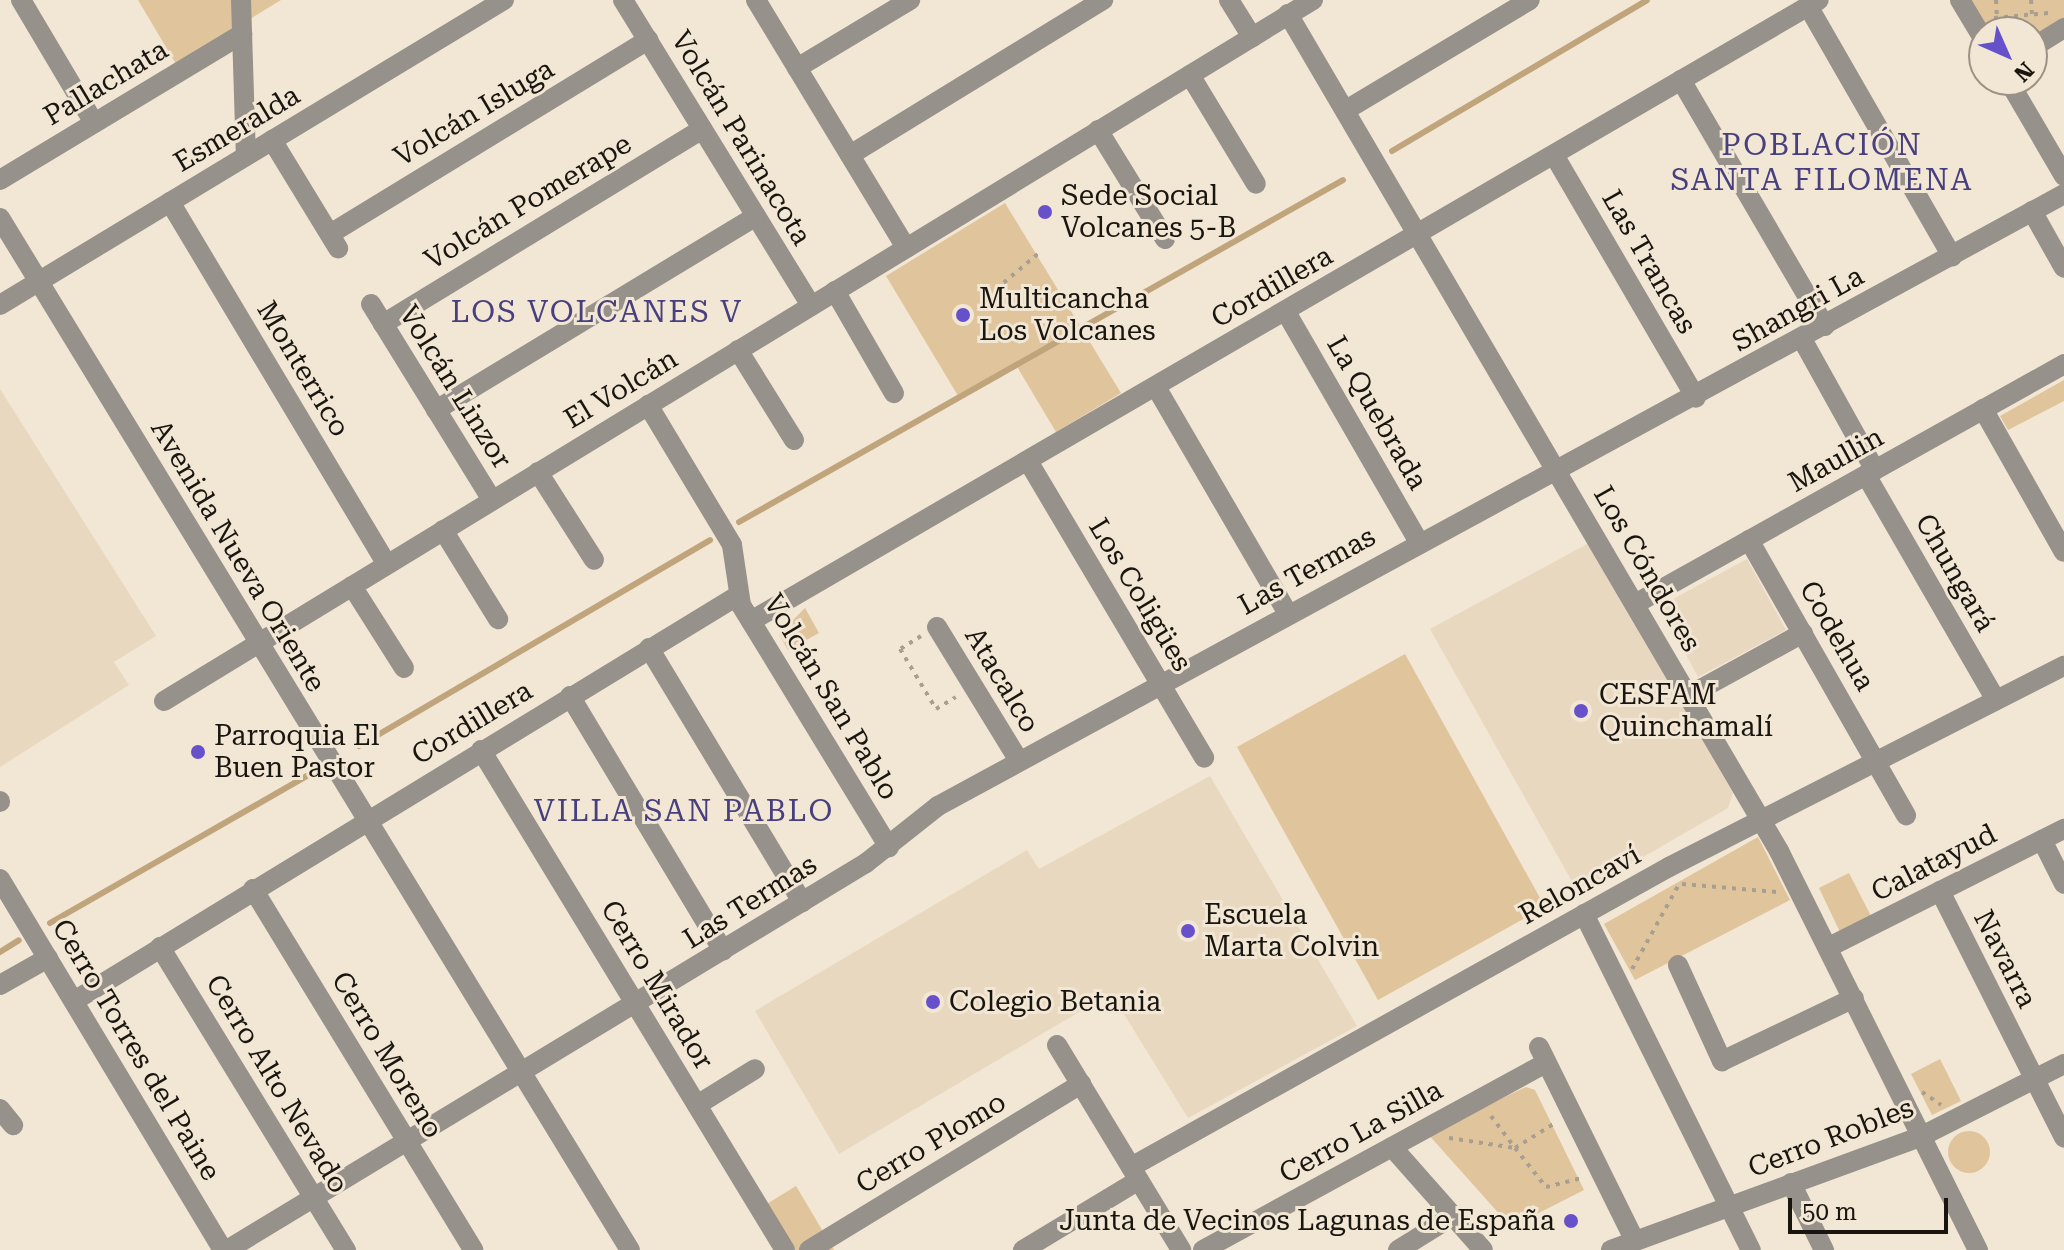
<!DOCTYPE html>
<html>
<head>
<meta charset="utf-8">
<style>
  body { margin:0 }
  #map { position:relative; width:2064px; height:1250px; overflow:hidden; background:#f2e6d4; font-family:"Roboto Serif",serif }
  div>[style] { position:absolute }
  .built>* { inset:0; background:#e9d8c0 }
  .green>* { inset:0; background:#e0c49c }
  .round { border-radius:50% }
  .stream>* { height:6px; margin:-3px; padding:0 3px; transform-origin:3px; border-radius:3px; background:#bfa47c }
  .path>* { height:4px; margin-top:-2px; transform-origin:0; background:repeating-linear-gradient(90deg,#a89f91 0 4px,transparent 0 10px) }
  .minor>* { height:20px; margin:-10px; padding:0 10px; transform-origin:10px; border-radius:10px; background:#96918a }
  .dots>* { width:22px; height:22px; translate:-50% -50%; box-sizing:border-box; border:4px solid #f2e6d4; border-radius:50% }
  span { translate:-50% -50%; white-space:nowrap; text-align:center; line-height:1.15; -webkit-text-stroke:6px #f2e6d4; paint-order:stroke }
  .street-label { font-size:28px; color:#19150f }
  .poi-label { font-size:28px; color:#19150f }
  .left { translate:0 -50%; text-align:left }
  .right { translate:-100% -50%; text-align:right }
  .neighbourhood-label { font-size:30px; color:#48407e; letter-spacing:2px }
  .north { position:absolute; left:1968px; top:16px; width:80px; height:80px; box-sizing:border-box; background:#f2e6d4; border:2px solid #9b9285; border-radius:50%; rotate:135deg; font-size:22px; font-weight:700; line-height:32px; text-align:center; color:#19150f }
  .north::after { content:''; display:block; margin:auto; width:28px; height:36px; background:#6751cb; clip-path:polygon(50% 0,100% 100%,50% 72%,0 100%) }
  .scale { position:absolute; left:1788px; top:1198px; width:160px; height:36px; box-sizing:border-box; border:4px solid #19150f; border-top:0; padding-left:10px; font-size:24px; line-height:28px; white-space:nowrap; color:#19150f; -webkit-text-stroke:6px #f2e6d4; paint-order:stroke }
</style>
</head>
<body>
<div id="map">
  <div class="built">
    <i style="clip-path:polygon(0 389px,156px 636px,114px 662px,129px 685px,0 767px)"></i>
    <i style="clip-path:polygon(1589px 543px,1733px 793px,1728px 808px,1579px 894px,1430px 629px)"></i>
    <i style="clip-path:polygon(1747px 559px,1786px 630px,1698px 677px,1660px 606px)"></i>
    <i style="clip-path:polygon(1210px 776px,1357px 1026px,1188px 1118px,1111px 993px,839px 1154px,755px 1011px,1027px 850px,1039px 869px)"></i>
  </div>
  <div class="green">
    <i style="clip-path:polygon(138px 0,281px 0,176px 64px)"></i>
    <i style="clip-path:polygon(1970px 0,2064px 0,2064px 21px,2032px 39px,2032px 32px,1988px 32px)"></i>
    <i style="clip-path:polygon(1005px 203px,1121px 393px,1056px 432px,1016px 365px,960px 399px,886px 276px)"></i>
    <i style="clip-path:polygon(2064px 380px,2064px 401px,2008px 430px,2000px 416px)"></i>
    <i style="clip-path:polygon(805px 608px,819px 633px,788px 650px,779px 634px)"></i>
    <i style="clip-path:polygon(1405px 654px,1545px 907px,1378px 1000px,1237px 747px)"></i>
    <i style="clip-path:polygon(1758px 837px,1790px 900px,1635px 980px,1604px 924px)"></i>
    <i style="clip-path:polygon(1849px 873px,1872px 918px,1841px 934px,1819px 888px)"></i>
    <i style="clip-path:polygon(1940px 1059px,1961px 1101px,1932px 1115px,1911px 1074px)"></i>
    <i style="clip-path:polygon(1526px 1087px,1535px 1090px,1584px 1190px,1511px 1227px,1427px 1133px)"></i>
    <i class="round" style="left:1948px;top:1131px;width:42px;height:42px"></i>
    <i style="clip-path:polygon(796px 1186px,834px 1250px,792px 1250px,765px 1205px)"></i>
  </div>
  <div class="stream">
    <i style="left:1392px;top:151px;width:296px;rotate:-30.6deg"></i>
    <i style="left:739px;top:522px;width:694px;rotate:-29.52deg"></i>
    <i style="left:359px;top:746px;width:407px;rotate:-30.4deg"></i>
    <i style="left:50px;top:923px;width:296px;rotate:-29.8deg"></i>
    <i style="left:0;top:952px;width:22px;rotate:-32deg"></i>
  </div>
  <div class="path">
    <i style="left:1996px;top:0;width:17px;rotate:87deg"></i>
    <i style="left:2031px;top:0;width:14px;rotate:86deg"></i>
    <i style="left:1994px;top:18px;width:55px;rotate:-5.2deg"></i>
    <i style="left:996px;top:289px;width:56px;rotate:-39.9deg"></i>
    <i style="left:921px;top:636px;width:25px;rotate:148deg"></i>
    <i style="left:900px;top:649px;width:70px;rotate:59deg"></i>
    <i style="left:936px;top:709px;width:23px;rotate:-31deg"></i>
    <i style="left:1682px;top:884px;width:95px;rotate:4.8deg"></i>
    <i style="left:1632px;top:969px;width:95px;rotate:-61deg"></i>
    <i style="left:1922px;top:1092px;width:23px;rotate:34deg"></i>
    <i style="left:1491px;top:1116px;width:40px;rotate:53deg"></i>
    <i style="left:1515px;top:1148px;width:47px;rotate:-32deg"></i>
    <i style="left:1449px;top:1138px;width:67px;rotate:8.6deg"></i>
    <i style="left:1515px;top:1148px;width:50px;rotate:51.5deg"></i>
    <i style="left:1546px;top:1187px;width:38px;rotate:-14deg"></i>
  </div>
  <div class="minor">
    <i style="left:21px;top:0;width:143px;rotate:59.3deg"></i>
    <i style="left:241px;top:0;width:156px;rotate:88.2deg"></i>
    <i style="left:623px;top:0;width:359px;rotate:58.4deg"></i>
    <i style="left:756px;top:0;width:290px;rotate:58.8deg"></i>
    <i style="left:1229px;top:0;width:44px;rotate:58.1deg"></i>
    <i style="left:1960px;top:0;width:47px;rotate:59deg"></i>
    <i style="left:1808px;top:6px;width:289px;rotate:60.1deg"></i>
    <i style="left:1288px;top:14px;width:970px;rotate:59.6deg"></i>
    <i style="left:1779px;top:851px;width:446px;rotate:63.5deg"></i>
    <i style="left:2032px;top:48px;width:38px;rotate:-32deg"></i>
    <i style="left:797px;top:68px;width:132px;rotate:-31deg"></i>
    <i style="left:1190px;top:75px;width:127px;rotate:58.8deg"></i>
    <i style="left:1681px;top:80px;width:285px;rotate:59.7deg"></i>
    <i style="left:2008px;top:80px;width:111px;rotate:59.7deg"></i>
    <i style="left:1346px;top:110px;width:214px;rotate:-30.9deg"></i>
    <i style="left:1098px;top:130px;width:128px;rotate:58.4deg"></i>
    <i style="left:272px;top:140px;width:127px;rotate:58.6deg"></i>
    <i style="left:850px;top:155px;width:297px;rotate:-31.5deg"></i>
    <i style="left:1554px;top:155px;width:281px;rotate:59.7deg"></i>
    <i style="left:0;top:180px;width:283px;rotate:-31.1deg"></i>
    <i style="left:170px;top:202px;width:422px;rotate:59.1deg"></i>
    <i style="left:2032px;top:211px;width:65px;rotate:60.7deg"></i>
    <i style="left:0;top:218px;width:1209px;rotate:58.6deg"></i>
    <i style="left:330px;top:234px;width:373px;rotate:-31.4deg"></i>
    <i style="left:835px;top:291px;width:118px;rotate:60deg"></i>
    <i style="left:371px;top:304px;width:230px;rotate:58.3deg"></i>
    <i style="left:0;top:305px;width:589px;rotate:-31.18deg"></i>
    <i style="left:1286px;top:312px;width:266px;rotate:60deg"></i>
    <i style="left:383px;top:324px;width:374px;rotate:-31.4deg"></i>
    <i style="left:1802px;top:339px;width:150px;rotate:60.9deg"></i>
    <i style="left:738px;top:350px;width:106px;rotate:58.1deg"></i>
    <i style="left:1156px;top:387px;width:263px;rotate:59.8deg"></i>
    <i style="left:648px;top:405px;width:163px;rotate:59deg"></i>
    <i style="left:732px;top:545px;width:61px;rotate:81.5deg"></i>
    <i style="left:741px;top:605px;width:284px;rotate:58.6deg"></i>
    <i style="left:1983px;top:409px;width:164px;rotate:60.5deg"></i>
    <i style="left:436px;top:410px;width:374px;rotate:-31.2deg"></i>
    <i style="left:1028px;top:461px;width:345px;rotate:59.3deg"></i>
    <i style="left:538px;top:472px;width:104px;rotate:57.5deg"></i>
    <i style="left:1866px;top:475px;width:260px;rotate:60deg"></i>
    <i style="left:443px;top:530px;width:105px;rotate:58.3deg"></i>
    <i style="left:1749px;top:540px;width:317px;rotate:60.3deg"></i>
    <i style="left:352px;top:586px;width:97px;rotate:57.6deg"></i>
    <i style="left:1635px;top:604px;width:492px;rotate:-29.2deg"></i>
    <i style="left:751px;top:621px;width:1235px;rotate:-30.18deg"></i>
    <i style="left:937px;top:627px;width:157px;rotate:58.5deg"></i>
    <i style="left:649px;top:648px;width:297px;rotate:58.9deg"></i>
    <i style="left:570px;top:696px;width:297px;rotate:59deg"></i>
    <i style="left:1688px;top:696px;width:131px;rotate:-28.7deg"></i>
    <i style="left:164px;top:701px;width:1346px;rotate:-31.39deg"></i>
    <i style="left:481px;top:750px;width:585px;rotate:58.7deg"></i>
    <i style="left:0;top:802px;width:1px;rotate:-90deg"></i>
    <i style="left:2042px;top:840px;width:49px;rotate:63.4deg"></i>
    <i style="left:0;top:879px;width:433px;rotate:59deg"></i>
    <i style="left:253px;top:889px;width:423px;rotate:58.6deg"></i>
    <i style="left:1940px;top:891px;width:276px;rotate:63.3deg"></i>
    <i style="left:1584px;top:914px;width:375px;rotate:63.6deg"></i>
    <i style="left:160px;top:947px;width:356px;rotate:58.5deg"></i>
    <i style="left:1829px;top:947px;width:263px;rotate:-26.7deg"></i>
    <i style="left:1678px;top:965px;width:106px;rotate:65.4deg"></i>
    <i style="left:1722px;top:1061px;width:146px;rotate:-25.5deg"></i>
    <i style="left:0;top:985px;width:55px;rotate:-29.4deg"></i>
    <i style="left:74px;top:1001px;width:777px;rotate:-31.42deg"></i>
    <i style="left:1057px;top:1045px;width:240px;rotate:58.8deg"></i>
    <i style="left:1539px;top:1047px;width:216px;rotate:63.7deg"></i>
    <i style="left:697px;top:1105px;width:68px;rotate:-31.8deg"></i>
    <i style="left:0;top:1109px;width:21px;rotate:51deg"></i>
    <i style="left:1392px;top:1147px;width:137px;rotate:48.5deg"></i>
    <i style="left:1131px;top:1167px;width:616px;rotate:-29.14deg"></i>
    <i style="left:1669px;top:867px;width:443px;rotate:-27deg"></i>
    <i style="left:1791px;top:1183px;width:75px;rotate:63.8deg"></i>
    <i style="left:227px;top:1250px;width:747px;rotate:-31.2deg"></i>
    <i style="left:866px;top:863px;width:92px;rotate:-38.4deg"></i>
    <i style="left:938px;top:806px;width:1282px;rotate:-28.52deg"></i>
    <i style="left:809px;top:1250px;width:319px;rotate:-31.4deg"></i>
    <i style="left:1023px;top:1250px;width:135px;rotate:-31.1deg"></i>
    <i style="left:1203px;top:1250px;width:391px;rotate:-28.6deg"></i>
    <i style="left:1398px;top:1250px;width:65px;rotate:-31.7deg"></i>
    <i style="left:1611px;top:1250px;width:331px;rotate:-20.1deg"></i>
    <i style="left:1922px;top:1136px;width:159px;rotate:-26.9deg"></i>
  </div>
  <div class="dots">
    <i style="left:1045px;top:212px;background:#6751cb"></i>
    <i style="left:963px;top:315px;background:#6751cb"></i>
    <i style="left:1581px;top:711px;background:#6751cb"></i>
    <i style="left:198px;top:752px;background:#6751cb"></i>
    <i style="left:1188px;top:931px;background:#6751cb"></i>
    <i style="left:933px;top:1002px;background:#6751cb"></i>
    <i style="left:1571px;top:1221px;background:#6751cb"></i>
  </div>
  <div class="street-label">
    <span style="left:106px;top:83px;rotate:-31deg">Pallachata</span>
    <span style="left:474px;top:113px;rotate:-31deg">Volcán Isluga</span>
    <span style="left:237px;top:129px;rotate:-31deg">Esmeralda</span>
    <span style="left:741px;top:138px;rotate:59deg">Volcán Parinacota</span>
    <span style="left:528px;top:202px;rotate:-31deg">Volcán Pomerape</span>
    <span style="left:1649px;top:262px;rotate:60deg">Las Trancas</span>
    <span style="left:1272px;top:287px;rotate:-30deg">Cordillera</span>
    <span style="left:1798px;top:309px;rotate:-29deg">Shangri La</span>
    <span style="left:303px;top:369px;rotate:59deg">Monterrico</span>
    <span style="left:455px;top:387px;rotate:58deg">Volcán Linzor</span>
    <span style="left:621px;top:389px;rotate:-31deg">El Volcán</span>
    <span style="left:1377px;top:413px;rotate:60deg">La Quebrada</span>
    <span style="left:1836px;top:460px;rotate:-29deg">Maullin</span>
    <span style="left:238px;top:556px;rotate:59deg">Avenida Nueva Oriente</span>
    <span style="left:1647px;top:569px;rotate:60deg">Los Cóndores</span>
    <span style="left:1307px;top:571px;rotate:-29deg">Las Termas</span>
    <span style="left:1955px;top:573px;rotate:60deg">Chungará</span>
    <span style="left:1140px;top:595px;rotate:59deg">Los Coligües</span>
    <span style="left:1837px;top:636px;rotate:60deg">Codehua</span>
    <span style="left:1002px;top:680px;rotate:59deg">Atacalco</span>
    <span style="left:831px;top:697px;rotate:59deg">Volcán San Pablo</span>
    <span style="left:472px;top:723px;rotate:-31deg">Cordillera</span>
    <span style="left:1934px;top:863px;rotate:-27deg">Calatayud</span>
    <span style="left:1580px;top:885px;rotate:-29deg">Reloncaví</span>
    <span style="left:750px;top:902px;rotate:-32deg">Las Termas</span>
    <span style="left:2005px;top:959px;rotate:63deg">Navarra</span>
    <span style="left:657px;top:985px;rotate:59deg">Cerro Mirador</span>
    <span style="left:136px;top:1050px;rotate:59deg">Cerro Torres del Paine</span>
    <span style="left:387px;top:1055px;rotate:59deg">Cerro Moreno</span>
    <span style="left:277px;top:1084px;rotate:59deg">Cerro Alto Nevado</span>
    <span style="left:1361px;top:1132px;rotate:-29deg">Cerro La Silla</span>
    <span style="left:1831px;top:1138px;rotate:-21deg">Cerro Robles</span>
    <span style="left:931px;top:1143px;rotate:-31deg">Cerro Plomo</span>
  </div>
  <div class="poi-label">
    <span class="left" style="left:1061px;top:212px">Sede Social<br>Volcanes 5-B</span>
    <span class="left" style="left:979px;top:315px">Multicancha<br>Los Volcanes</span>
    <span class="left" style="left:1599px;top:711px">CESFAM<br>Quinchamalí</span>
    <span class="left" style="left:214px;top:752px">Parroquia El<br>Buen Pastor</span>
    <span class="left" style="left:1204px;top:931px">Escuela<br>Marta Colvin</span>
    <span class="left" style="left:949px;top:1002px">Colegio Betania</span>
    <span class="right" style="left:1555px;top:1221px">Junta de Vecinos Lagunas de España</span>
  </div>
  <div class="neighbourhood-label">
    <span style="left:1822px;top:162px">POBLACIÓN<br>SANTA FILOMENA</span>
    <span style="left:597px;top:312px">LOS VOLCANES V</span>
    <span style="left:684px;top:811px">VILLA SAN PABLO</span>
  </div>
  <div class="north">N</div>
  <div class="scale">50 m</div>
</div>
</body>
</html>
